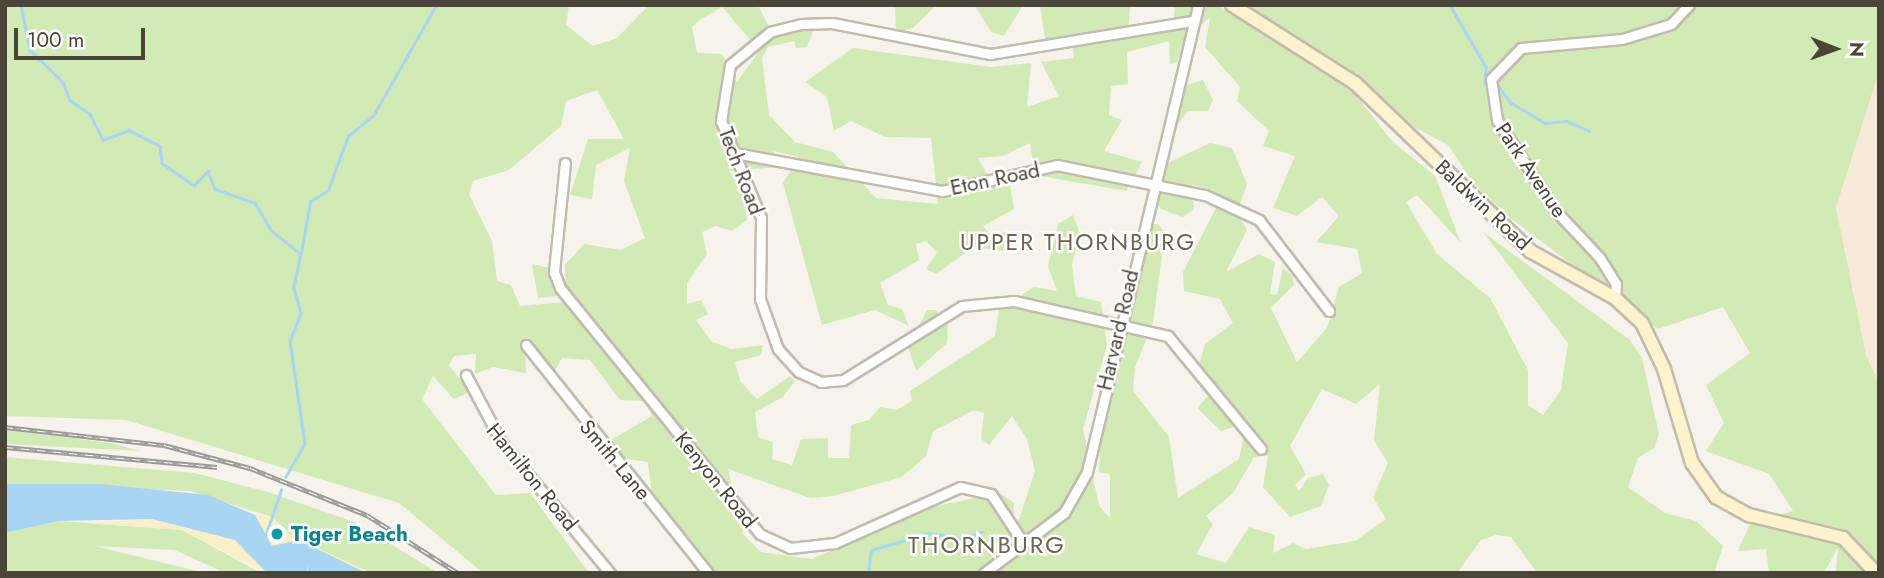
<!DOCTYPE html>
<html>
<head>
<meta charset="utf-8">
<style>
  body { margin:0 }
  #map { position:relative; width:1884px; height:578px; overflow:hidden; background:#f6f3ec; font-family:Jost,sans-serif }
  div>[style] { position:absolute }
  .commercial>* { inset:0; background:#f7ead8 }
  .green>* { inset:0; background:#d2eab5 }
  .sand>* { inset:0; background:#f9efc9 }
  .water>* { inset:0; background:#a9d4f2 }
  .stream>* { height:2.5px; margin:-1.25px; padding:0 1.25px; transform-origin:1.25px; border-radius:1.25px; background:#a9d4f2 }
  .roads { filter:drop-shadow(2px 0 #c2bbae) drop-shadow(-2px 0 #c2bbae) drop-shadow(0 2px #c2bbae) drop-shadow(0 -2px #c2bbae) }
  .street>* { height:9px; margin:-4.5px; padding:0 4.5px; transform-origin:4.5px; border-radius:4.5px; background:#fff }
  .secondary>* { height:12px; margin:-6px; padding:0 6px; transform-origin:6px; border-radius:6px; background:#fff3cd }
  .rail>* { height:5px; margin-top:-2.5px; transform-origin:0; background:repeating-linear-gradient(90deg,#fff 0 8px,#9a9a9a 0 16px); box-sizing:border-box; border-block:2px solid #9a9a9a }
  .dots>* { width:19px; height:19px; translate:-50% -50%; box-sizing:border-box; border:4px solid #fff; border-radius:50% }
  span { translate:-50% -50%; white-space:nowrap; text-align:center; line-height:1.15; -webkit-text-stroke:5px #fff; paint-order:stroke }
  .street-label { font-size:21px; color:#4b4439 }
  .culture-label { font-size:21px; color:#0d838f; font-weight:700 }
  .left { translate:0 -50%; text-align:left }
  .neighbourhood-label { font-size:23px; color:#6e6250; letter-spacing:2px }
  .quarter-label { font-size:24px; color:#6e6250; letter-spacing:2px }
  .frame { position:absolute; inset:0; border:7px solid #4b4439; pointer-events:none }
  .north { position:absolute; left:1800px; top:14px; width:70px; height:70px; -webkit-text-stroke:5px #fff; paint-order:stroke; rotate:91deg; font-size:19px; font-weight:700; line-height:28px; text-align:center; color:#4b4439 }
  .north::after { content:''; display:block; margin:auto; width:24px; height:32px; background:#4b4439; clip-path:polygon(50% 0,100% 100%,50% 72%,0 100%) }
  .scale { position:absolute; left:14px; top:28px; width:131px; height:32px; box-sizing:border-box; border:4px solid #4b4439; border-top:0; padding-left:9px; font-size:21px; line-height:24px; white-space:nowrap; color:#4b4439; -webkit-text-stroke:5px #fff; paint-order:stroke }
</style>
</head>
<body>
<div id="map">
  <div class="commercial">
    <i style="clip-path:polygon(1879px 10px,1879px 433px,1821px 211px)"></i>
  </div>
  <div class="green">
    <i style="clip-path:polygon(evenodd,5px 5px,569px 5px,566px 25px,593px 46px,617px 38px,649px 5px,758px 5px,769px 27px,751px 41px,722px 7px,701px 19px,692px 27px,697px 53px,722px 54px,737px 82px,770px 36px,801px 26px,813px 31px,807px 47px,796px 48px,794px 41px,768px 47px,762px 58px,769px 115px,795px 142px,833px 152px,876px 198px,938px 204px,931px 138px,885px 137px,851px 121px,834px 131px,827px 97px,805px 82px,853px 48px,991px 67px,1031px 63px,1027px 107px,1059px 96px,1041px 62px,1074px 58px,1073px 48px,1045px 40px,1040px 5px,1130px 5px,1128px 37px,1173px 28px,1175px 5px,1218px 5px,1233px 16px,1230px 5px,1879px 5px,1879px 71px,1836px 208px,1866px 356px,1879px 383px,1879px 573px,1836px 573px,1838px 547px,1824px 573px,1769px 573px,1766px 549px,1738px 551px,1750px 524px,1793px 511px,1769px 474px,1706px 451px,1724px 423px,1706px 385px,1750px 353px,1723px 307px,1658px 329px,1509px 217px,1474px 184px,1448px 145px,1357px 97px,1393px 142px,1435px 176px,1461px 243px,1417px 195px,1406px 202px,1437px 254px,1490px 298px,1528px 370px,1528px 405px,1543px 415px,1561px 390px,1568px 343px,1483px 232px,1630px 340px,1642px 358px,1659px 434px,1654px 448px,1638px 458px,1628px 487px,1665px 513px,1696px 521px,1723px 546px,1714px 573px,1537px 573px,1511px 537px,1496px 535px,1481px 540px,1457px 573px,718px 573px,652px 497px,648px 462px,620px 458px,609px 441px,652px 416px,645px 401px,620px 400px,590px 360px,562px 358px,551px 377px,525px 353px,526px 373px,493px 367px,475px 374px,476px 354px,454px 356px,449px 365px,470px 392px,454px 399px,433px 376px,422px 399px,496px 495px,530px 493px,589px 573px,483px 573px,399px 503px,126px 420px,5px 416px,5px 5px,1210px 17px,1205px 47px,1240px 87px,1237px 101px,1269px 131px,1263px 146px,1295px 156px,1273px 208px,1297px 216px,1322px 197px,1339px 216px,1316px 242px,1357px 249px,1362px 273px,1339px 287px,1327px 328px,1297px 362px,1271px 308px,1294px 285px,1292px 275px,1283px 268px,1277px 295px,1270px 294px,1275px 262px,1259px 254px,1226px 272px,1247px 230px,1237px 213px,1247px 184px,1232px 148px,1210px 143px,1164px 165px,1156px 202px,1161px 209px,1182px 217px,1194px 210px,1192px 185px,1212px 190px,1216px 208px,1183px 272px,1184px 291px,1220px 299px,1233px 323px,1205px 344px,1199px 365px,1216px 387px,1197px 408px,1221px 431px,1238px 425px,1240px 416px,1247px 421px,1239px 459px,1178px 498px,1169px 437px,1133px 391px,1135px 367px,1153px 322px,1165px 233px,1158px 224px,1147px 225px,1100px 448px,1099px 472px,1110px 474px,1110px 518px,1099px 506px,1083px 429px,1107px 345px,1101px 302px,1076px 296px,1072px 264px,1080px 234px,1073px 215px,1058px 224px,1048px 266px,1057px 291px,1034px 287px,999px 309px,995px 336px,910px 391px,912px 401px,897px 410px,880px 407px,869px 420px,851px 425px,849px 458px,828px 458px,828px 438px,801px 439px,792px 465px,772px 459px,773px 442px,758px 437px,755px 412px,783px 397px,795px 381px,790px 376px,757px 399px,740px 381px,735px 362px,761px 355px,763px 345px,731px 349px,711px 341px,696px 320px,708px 314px,701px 300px,687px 304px,687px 283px,707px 254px,702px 232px,716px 226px,732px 231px,747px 220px,744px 191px,729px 171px,778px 167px,773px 151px,799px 157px,783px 183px,822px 325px,875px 310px,909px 326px,902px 309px,888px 305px,880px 283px,919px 260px,916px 244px,926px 241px,937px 252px,926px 269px,936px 274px,974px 247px,1003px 251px,1008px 232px,989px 233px,983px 226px,1014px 209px,1010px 185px,989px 177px,978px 158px,1002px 156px,1030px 143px,1035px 175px,1126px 191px,1142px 162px,1104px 151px,1122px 120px,1109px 115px,1111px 86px,1128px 84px,1127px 52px,1169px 41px,1170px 64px,1177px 62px,1189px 24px,1197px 29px,1210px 17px,5px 5px,597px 90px,624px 139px,588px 139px,570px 195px,592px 199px,596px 165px,630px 148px,624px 181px,645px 238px,621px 250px,584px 244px,565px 265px,566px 302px,520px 306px,511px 285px,497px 281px,492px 241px,469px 194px,473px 181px,509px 170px,561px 126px,566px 101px,597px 90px,5px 5px,1380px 384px,1374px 440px,1388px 463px,1373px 497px,1386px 519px,1355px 541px,1306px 549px,1293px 543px,1273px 553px,1275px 535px,1249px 527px,1226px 563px,1196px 554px,1213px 524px,1206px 516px,1233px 493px,1254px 457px,1268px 455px,1263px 487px,1290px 517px,1321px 506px,1329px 485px,1323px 474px,1308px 478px,1299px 491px,1295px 485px,1306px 474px,1290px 446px,1322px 389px,1356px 404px,1380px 384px,5px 5px,974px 410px,984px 413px,981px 439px,989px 445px,1012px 416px,1027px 439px,1035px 471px,1013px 538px,1014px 503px,990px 486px,974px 498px,928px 508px,812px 559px,761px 552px,743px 534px,728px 469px,810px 498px,833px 496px,902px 477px,926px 456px,933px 431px,974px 410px)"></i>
    <i style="clip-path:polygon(895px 5px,936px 5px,913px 28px,896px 33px)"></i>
    <i style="clip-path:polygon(974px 5px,1023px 5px,1004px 36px,991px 32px)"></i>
    <i style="clip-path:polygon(1203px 80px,1213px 100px,1208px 111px,1188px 111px,1175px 128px,1169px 123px,1180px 87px)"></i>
    <i style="clip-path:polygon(532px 264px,551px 268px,557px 296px,538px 298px)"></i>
    <i style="clip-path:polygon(927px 310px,936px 310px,948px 326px,947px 343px,916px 371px,908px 347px)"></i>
    <i style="clip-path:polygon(5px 430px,111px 443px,140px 451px,5px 444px)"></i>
    <i style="clip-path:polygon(5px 457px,195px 473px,268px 492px,354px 522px,438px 573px,371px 573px,293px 537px,272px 517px,190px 491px,5px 484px)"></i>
    <i style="clip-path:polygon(59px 521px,182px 530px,261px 573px,226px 573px,174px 550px,95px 546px,205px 573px,5px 573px,5px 533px)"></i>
  </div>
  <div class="sand">
    <i style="clip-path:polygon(255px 515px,272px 517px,293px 537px,371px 573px,272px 546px)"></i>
    <i style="clip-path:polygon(152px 519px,236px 540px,267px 573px,182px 530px,88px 523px)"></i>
  </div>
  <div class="water">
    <i style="clip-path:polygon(5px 484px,99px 484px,208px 495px,255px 515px,272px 546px,299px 540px,366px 573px,308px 573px,308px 564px,307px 573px,267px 573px,235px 540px,152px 519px,59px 521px,5px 533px)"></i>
  </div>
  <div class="stream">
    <i style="left:21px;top:5px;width:46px;rotate:78.7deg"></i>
    <i style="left:30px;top:50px;width:46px;rotate:44.1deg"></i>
    <i style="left:63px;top:82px;width:19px;rotate:69deg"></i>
    <i style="left:70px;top:100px;width:24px;rotate:35deg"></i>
    <i style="left:90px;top:114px;width:29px;rotate:63deg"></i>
    <i style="left:103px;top:140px;width:28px;rotate:-21deg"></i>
    <i style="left:129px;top:130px;width:35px;rotate:27deg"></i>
    <i style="left:160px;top:146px;width:17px;rotate:83deg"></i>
    <i style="left:162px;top:163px;width:39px;rotate:35deg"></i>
    <i style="left:194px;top:185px;width:20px;rotate:-45deg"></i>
    <i style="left:208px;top:171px;width:19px;rotate:69deg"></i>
    <i style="left:215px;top:189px;width:42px;rotate:19.3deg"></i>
    <i style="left:255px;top:203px;width:31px;rotate:59deg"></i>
    <i style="left:271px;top:230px;width:38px;rotate:39deg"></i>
    <i style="left:301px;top:254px;width:35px;rotate:102deg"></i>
    <i style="left:294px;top:288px;width:26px;rotate:74deg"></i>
    <i style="left:301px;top:313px;width:30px;rotate:111deg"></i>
    <i style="left:290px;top:341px;width:104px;rotate:81.7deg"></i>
    <i style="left:305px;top:444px;width:38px;rotate:120deg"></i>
    <i style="left:1450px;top:5px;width:72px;rotate:59.9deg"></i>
    <i style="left:1486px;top:67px;width:16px;rotate:94deg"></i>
    <i style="left:1497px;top:84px;width:22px;rotate:54deg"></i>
    <i style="left:1510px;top:102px;width:41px;rotate:31deg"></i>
    <i style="left:1545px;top:123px;width:21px;rotate:-5deg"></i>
    <i style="left:1566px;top:121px;width:25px;rotate:23deg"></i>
    <i style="left:301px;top:253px;width:52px;rotate:-80deg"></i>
    <i style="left:310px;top:202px;width:22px;rotate:-34deg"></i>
    <i style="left:328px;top:190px;width:58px;rotate:-69.7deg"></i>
    <i style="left:348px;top:136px;width:32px;rotate:-39deg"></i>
    <i style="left:373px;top:116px;width:128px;rotate:-60.4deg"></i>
    <i style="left:265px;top:537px;width:50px;rotate:-71.2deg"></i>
    <i style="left:868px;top:573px;width:23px;rotate:-83deg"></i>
    <i style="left:871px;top:550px;width:60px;rotate:-16.3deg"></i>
    <i style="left:929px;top:533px;width:33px;rotate:9deg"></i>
    <i style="left:962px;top:538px;width:21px;rotate:-17deg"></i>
  </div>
  <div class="roads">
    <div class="street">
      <i style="left:1192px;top:21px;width:205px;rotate:170.7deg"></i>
      <i style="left:990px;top:54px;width:161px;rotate:-168.9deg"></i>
      <i style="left:832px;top:23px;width:31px;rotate:178deg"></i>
      <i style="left:801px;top:24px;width:32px;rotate:166deg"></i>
      <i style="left:770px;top:32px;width:52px;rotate:140.5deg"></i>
      <i style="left:730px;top:65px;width:57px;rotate:99.1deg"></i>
      <i style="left:721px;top:121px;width:105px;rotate:67.6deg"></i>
      <i style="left:761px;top:218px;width:81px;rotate:90.7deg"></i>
      <i style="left:760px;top:299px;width:53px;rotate:70.2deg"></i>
      <i style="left:778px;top:349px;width:31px;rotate:48deg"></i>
      <i style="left:799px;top:372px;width:24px;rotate:24deg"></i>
      <i style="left:821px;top:382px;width:22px;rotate:-5deg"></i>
      <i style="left:843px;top:380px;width:140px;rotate:-31.9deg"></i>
      <i style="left:962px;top:306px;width:52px;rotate:-5.5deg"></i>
      <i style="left:1014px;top:301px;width:158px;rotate:12.8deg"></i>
      <i style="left:1168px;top:336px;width:146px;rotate:50.5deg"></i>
      <i style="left:735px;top:153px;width:210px;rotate:10.4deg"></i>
      <i style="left:942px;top:191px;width:118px;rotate:-12.7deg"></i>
      <i style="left:1057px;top:165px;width:151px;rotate:11.5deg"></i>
      <i style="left:1205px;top:195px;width:60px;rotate:24.8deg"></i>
      <i style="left:1259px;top:220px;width:115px;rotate:52.4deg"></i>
      <i style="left:565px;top:163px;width:110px;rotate:95.8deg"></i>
      <i style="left:554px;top:272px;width:17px;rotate:69deg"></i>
      <i style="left:560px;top:288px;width:317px;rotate:50.9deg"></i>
      <i style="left:760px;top:534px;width:33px;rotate:25deg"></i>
      <i style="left:790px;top:548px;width:45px;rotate:-6.3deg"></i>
      <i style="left:835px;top:543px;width:137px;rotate:-24.1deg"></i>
      <i style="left:960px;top:487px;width:32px;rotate:13deg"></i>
      <i style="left:991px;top:494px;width:56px;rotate:56.6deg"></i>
      <i style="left:1615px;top:298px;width:14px;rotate:-86deg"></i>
      <i style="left:1616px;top:284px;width:31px;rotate:-122deg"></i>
      <i style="left:1600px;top:258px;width:66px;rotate:-133.2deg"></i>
      <i style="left:1555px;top:210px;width:107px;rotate:-122.8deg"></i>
      <i style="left:1497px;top:120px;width:41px;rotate:-98.3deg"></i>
      <i style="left:1491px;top:79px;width:43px;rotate:-45.9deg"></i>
      <i style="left:1521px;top:48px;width:101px;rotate:-5.1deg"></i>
      <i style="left:1622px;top:39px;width:51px;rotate:-17deg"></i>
      <i style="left:1671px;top:24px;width:26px;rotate:-47deg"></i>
      <i style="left:526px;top:345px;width:292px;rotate:51.4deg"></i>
      <i style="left:466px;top:375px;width:77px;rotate:62.1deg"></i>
      <i style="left:502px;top:443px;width:169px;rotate:50.3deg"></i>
      <i style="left:984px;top:573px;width:100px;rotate:-36.9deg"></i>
      <i style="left:1064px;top:513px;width:47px;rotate:-60.7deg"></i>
      <i style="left:1087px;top:472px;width:480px;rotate:-76.6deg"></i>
    </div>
    <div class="secondary">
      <i style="left:1232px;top:5px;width:146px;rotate:32.4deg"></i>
      <i style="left:1355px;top:83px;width:243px;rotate:43.8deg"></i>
      <i style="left:1530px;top:251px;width:97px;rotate:28.9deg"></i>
      <i style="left:1615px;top:298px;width:37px;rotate:43deg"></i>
      <i style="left:1642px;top:323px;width:51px;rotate:64.4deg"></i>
      <i style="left:1664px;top:369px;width:98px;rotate:73.4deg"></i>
      <i style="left:1692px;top:463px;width:42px;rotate:54.8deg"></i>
      <i style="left:1716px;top:497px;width:38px;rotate:29deg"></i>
      <i style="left:1749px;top:515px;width:97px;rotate:13.7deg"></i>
      <i style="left:1843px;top:538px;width:48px;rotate:46.7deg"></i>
    </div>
  </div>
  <div class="rail">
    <i style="left:5px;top:427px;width:160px;rotate:6.5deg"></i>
    <i style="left:164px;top:445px;width:89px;rotate:15deg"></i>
    <i style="left:250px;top:468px;width:126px;rotate:21.9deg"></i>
    <i style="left:367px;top:515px;width:108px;rotate:32.5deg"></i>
    <i style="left:5px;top:447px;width:213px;rotate:5.4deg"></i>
  </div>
  <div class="dots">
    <i style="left:277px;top:534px;background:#0f9aa8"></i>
  </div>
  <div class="street-label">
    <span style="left:1531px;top:170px;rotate:56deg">Park Avenue</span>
    <span style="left:741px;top:171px;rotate:69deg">Tech Road</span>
    <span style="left:995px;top:179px;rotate:-12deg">Eton Road</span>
    <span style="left:1483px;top:205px;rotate:43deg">Baldwin Road</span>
    <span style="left:1118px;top:330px;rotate:-77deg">Harvard Road</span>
    <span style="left:615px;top:460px;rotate:50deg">Smith Lane</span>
    <span style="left:532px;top:477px;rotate:51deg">Hamilton Road</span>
    <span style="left:716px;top:480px;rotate:51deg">Kenyon Road</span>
  </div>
  <div class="culture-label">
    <span class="left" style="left:291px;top:534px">Tiger Beach</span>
  </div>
  <div class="neighbourhood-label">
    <span style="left:1078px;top:242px">UPPER THORNBURG</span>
  </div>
  <div class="quarter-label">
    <span style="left:987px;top:545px">THORNBURG</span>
  </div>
  <div class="frame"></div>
  <div class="north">N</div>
  <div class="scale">100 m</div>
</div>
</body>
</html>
